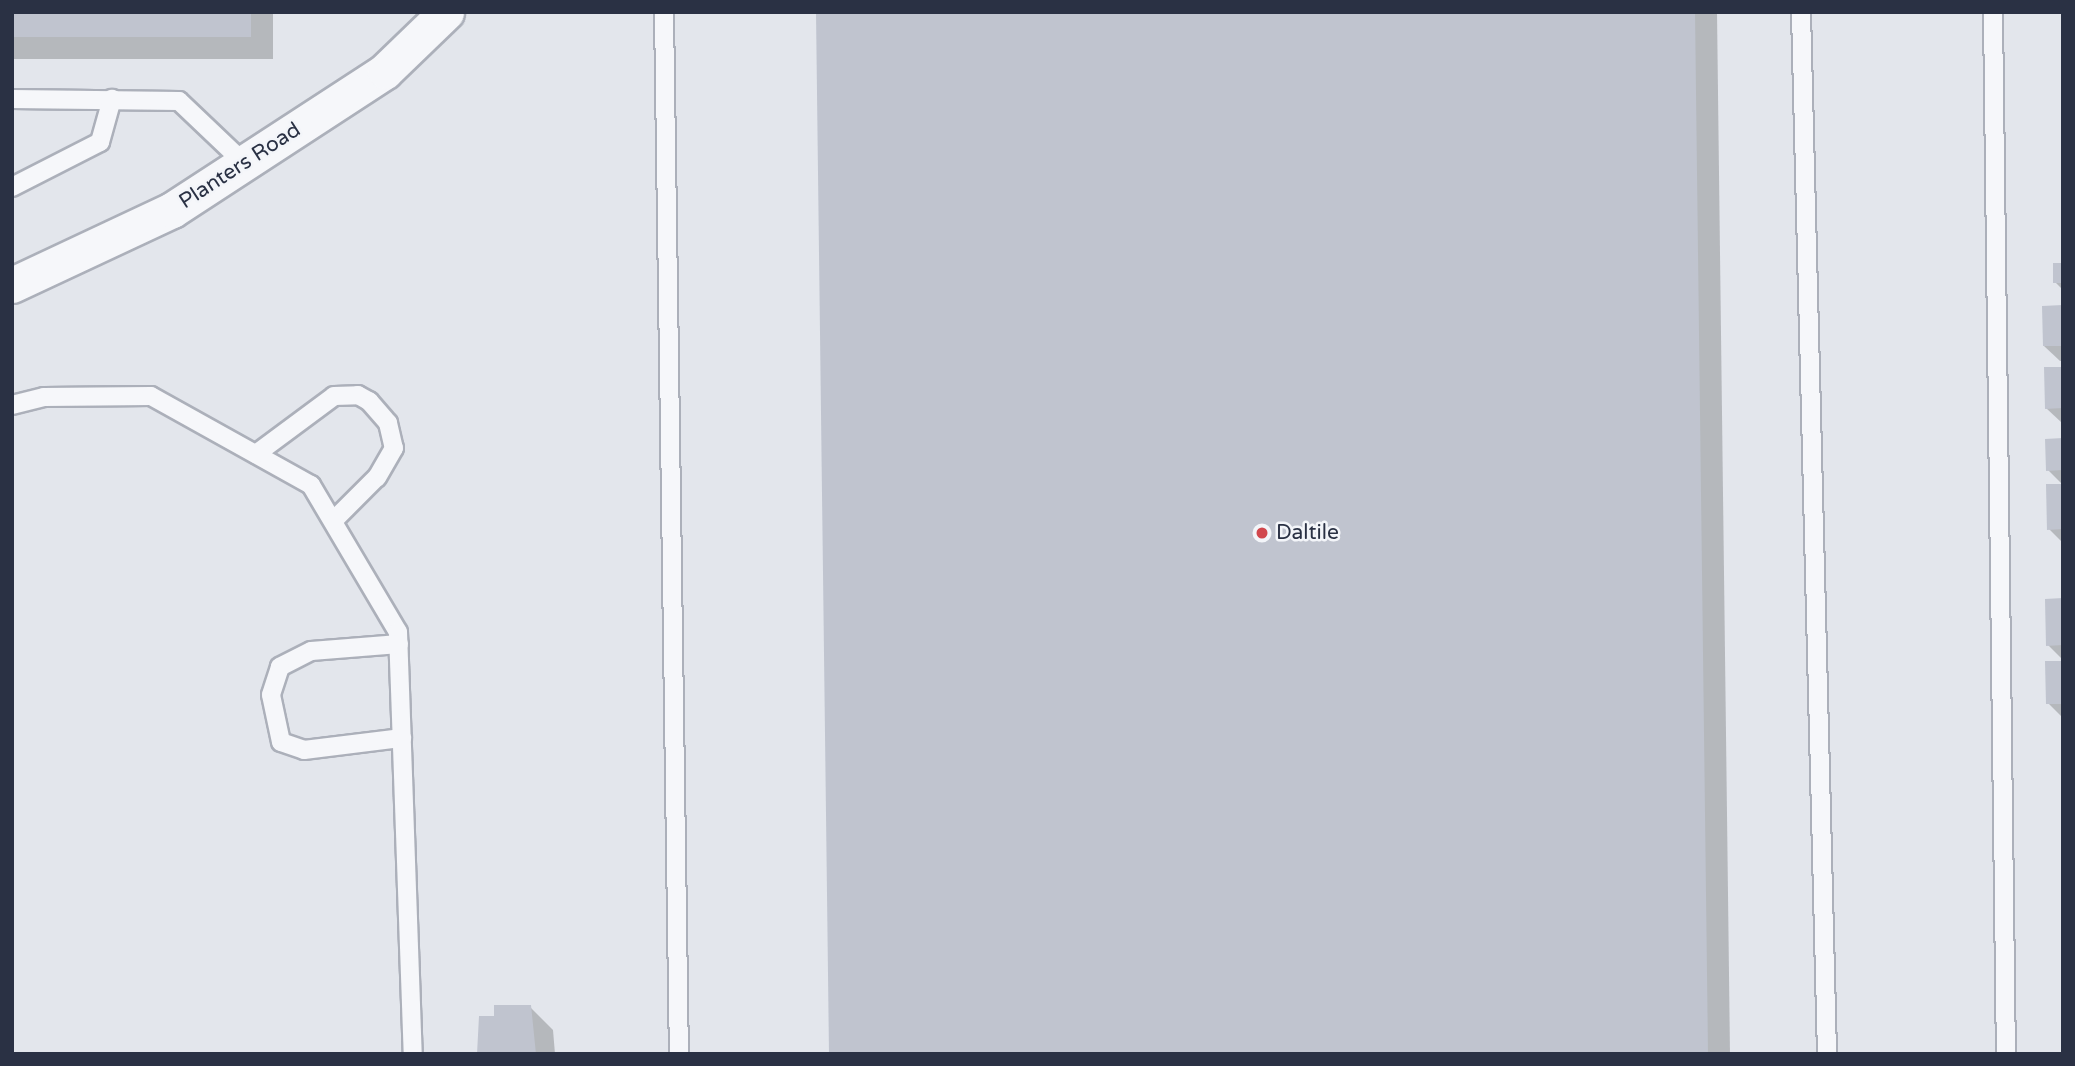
<!DOCTYPE html>
<html>
<head>
<meta charset="utf-8">
<style>
  body { margin:0 }
  #map { position:relative; width:2075px; height:1066px; overflow:hidden; background:#e3e6ec; font-family:"Varela Round",sans-serif }
  div>[style] { position:absolute }
  .shadow>* { inset:0; background:#0003 }
  .building>* { inset:0; background:#c0c4cf }
  .roads { filter:drop-shadow(2px 0 #acb0ba) drop-shadow(-2px 0 #acb0ba) drop-shadow(0 2px #acb0ba) drop-shadow(0 -2px #acb0ba) }
  .service>* { height:18px; margin:-9px; padding:0 9px; transform-origin:9px; border-radius:9px; background:#f6f7fa }
  .minor>* { height:35px; margin:-17.5px; padding:0 17.5px; transform-origin:17.5px; border-radius:17.5px; background:#f6f7fa }
  .dots>* { width:19px; height:19px; translate:-50% -50%; box-sizing:border-box; border:4px solid #f3f5f9; border-radius:50% }
  span { translate:-50% -50%; white-space:nowrap; text-align:center; line-height:1.15; -webkit-text-stroke:5px #f3f5f9; paint-order:stroke }
  .street-label { font-size:21px; color:#2a3144 }
  .poi-label { font-size:21px; color:#2a3144 }
  .left { translate:0 -50%; text-align:left }
  .frame { position:absolute; inset:0; border:14px solid #2a3144; pointer-events:none }
</style>
</head>
<body>
<div id="map">
  <div class="shadow">
    <i style="clip-path:polygon(12px 12px,273px 12px,273px 59px,12px 59px)"></i>
    <i style="clip-path:polygon(818px 12px,1717px 12px,1730px 1054px,831px 1054px)"></i>
    <i style="clip-path:polygon(2063px 265px,2063px 290px,2055px 282px)"></i>
    <i style="clip-path:polygon(2063px 307px,2063px 361px,2060px 361px,2044px 346px)"></i>
    <i style="clip-path:polygon(2063px 368px,2063px 423px,2062px 423px,2046px 408px)"></i>
    <i style="clip-path:polygon(2063px 440px,2063px 485px,2048px 470px)"></i>
    <i style="clip-path:polygon(2063px 486px,2063px 543px,2049px 529px)"></i>
    <i style="clip-path:polygon(2063px 600px,2063px 660px,2048px 645px)"></i>
    <i style="clip-path:polygon(2063px 663px,2063px 718px,2048px 703px)"></i>
    <i style="clip-path:polygon(530px 1007px,553px 1030px,555px 1054px,479px 1054px,496px 1017px)"></i>
  </div>
  <div class="building">
    <i style="clip-path:polygon(12px 12px,251px 12px,251px 37px,12px 37px)"></i>
    <i style="clip-path:polygon(816px 12px,1695px 12px,1708px 1054px,829px 1054px)"></i>
    <i style="clip-path:polygon(2053px 263px,2063px 263px,2063px 283px,2053px 283px)"></i>
    <i style="clip-path:polygon(2063px 305px,2063px 346px,2043px 346px,2042px 306px)"></i>
    <i style="clip-path:polygon(2044px 367px,2063px 367px,2063px 408px,2045px 409px)"></i>
    <i style="clip-path:polygon(2063px 438px,2063px 470px,2046px 471px,2045px 439px)"></i>
    <i style="clip-path:polygon(2046px 484px,2063px 484px,2063px 529px,2047px 530px)"></i>
    <i style="clip-path:polygon(2063px 598px,2063px 645px,2046px 646px,2045px 599px)"></i>
    <i style="clip-path:polygon(2045px 661px,2063px 661px,2063px 704px,2046px 704px)"></i>
    <i style="clip-path:polygon(494px 1005px,531px 1005px,536px 1054px,477px 1054px,479px 1016px,494px 1016px)"></i>
  </div>
  <div class="roads">
    <div class="service">
      <i style="left:664px;top:12px;width:1042px;rotate:89.18deg"></i>
      <i style="left:1801px;top:12px;width:1042px;rotate:88.57deg"></i>
      <i style="left:1993px;top:12px;width:1042px;rotate:89.29deg"></i>
      <i style="left:12px;top:99px;width:167px;rotate:0.7deg"></i>
      <i style="left:179px;top:101px;width:90px;rotate:43.6deg"></i>
      <i style="left:12px;top:187px;width:99px;rotate:-27.1deg"></i>
      <i style="left:100px;top:142px;width:45px;rotate:-74.4deg"></i>
      <i style="left:12px;top:405px;width:33px;rotate:-14deg"></i>
      <i style="left:44px;top:397px;width:107px;rotate:-0.5deg"></i>
      <i style="left:151px;top:396px;width:183px;rotate:29.1deg"></i>
      <i style="left:311px;top:485px;width:171px;rotate:59.4deg"></i>
      <i style="left:398px;top:632px;width:422px;rotate:88deg"></i>
      <i style="left:256px;top:454px;width:97px;rotate:-36.6deg"></i>
      <i style="left:334px;top:396px;width:24px;rotate:-2deg"></i>
      <i style="left:358px;top:395px;width:13px;rotate:29deg"></i>
      <i style="left:369px;top:401px;width:29px;rotate:49deg"></i>
      <i style="left:388px;top:423px;width:26px;rotate:77deg"></i>
      <i style="left:394px;top:448px;width:34px;rotate:120deg"></i>
      <i style="left:377px;top:477px;width:62px;rotate:135deg"></i>
      <i style="left:399px;top:644px;width:88px;rotate:175.5deg"></i>
      <i style="left:311px;top:651px;width:35px;rotate:153deg"></i>
      <i style="left:280px;top:667px;width:29px;rotate:108deg"></i>
      <i style="left:271px;top:695px;width:48px;rotate:78deg"></i>
      <i style="left:281px;top:742px;width:24px;rotate:19deg"></i>
      <i style="left:304px;top:750px;width:99px;rotate:-7deg"></i>
    </div>
    <div class="minor">
      <i style="left:12px;top:285px;width:177px;rotate:-25.1deg"></i>
      <i style="left:172px;top:210px;width:254px;rotate:-33.1deg"></i>
      <i style="left:385px;top:71px;width:85px;rotate:-44deg"></i>
    </div>
  </div>
  <div class="dots">
    <i style="left:1262px;top:533px;background:#d1474d"></i>
  </div>
  <div class="street-label">
    <span style="left:240px;top:166px;rotate:-33deg">Planters Road</span>
  </div>
  <div class="poi-label">
    <span class="left" style="left:1276px;top:533px">Daltile</span>
  </div>
  <div class="frame"></div>
</div>
</body>
</html>
